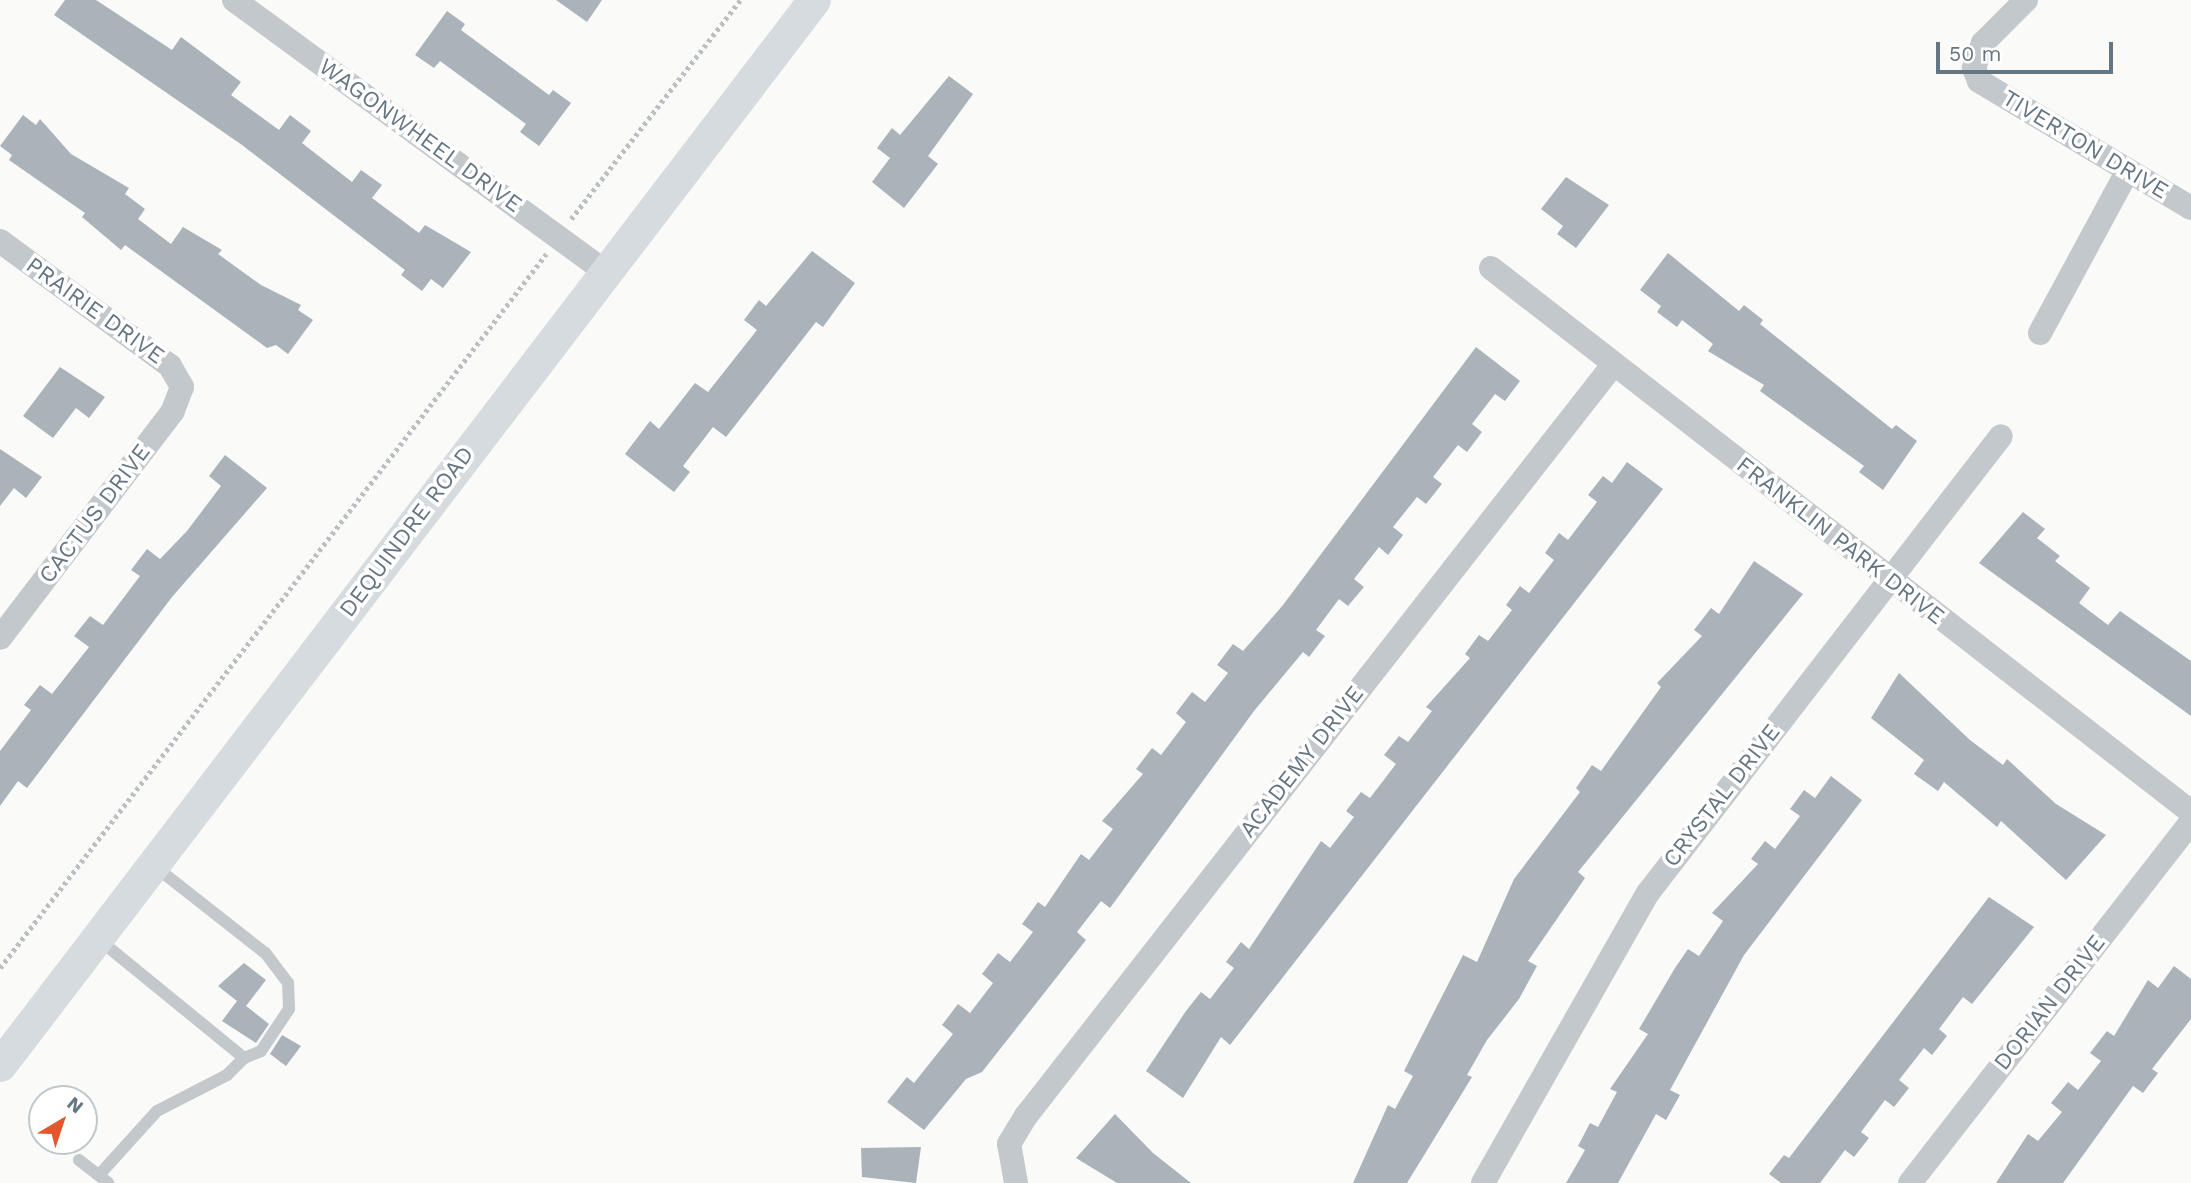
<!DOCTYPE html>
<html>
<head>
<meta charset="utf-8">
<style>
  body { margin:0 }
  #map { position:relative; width:2191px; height:1183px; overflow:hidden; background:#fafaf8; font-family:"Work Sans",sans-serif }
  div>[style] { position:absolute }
  .building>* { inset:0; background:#aab3b9 }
  .path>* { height:4.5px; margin-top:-2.25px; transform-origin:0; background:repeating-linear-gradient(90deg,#bbbfc2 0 3.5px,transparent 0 7px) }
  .lane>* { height:12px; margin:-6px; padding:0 6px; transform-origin:6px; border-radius:6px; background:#c3c8cc }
  .street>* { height:24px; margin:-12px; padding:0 12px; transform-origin:12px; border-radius:12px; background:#c3c8cc }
  .secondary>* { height:33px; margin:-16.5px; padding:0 16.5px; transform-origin:16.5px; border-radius:16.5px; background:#d6dbdf }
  span { translate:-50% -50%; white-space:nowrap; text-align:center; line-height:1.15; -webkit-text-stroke:7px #fff; paint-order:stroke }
  .street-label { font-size:23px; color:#657683 }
  .north { position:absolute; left:28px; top:1085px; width:70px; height:70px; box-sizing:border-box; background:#fff; border:2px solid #c1c8cd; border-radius:50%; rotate:39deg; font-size:19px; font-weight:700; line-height:28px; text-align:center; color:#657683 }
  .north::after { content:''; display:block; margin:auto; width:24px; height:32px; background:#e4572e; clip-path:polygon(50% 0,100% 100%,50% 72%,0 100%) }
  .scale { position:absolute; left:1936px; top:42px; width:177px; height:32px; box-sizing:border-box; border:4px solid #657683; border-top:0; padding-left:9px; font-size:21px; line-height:24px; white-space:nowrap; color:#657683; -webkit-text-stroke:5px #fff; paint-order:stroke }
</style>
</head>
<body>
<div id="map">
  <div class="building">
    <i style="clip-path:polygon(65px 0,96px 0,172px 50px,181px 37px,241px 82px,231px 95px,279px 130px,290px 115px,311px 131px,302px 143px,352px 182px,361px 170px,382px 185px,372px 198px,419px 233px,425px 225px,471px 252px,443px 288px,431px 279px,422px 291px,401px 275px,405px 270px,242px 145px,54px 15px)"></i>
    <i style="clip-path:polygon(556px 0,602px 0,587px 22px)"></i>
    <i style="clip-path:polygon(447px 11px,465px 24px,461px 30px,549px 95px,553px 90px,571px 103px,539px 146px,520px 132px,526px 124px,440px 61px,434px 68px,415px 55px)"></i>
    <i style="clip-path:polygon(949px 76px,973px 94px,928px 156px,938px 164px,904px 208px,872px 182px,890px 158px,877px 148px,892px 128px,900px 135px)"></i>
    <i style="clip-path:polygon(23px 115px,36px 125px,40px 119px,71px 154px,129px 188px,125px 194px,145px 209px,138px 219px,171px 244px,183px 227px,222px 250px,218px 254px,261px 285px,301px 305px,298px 310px,313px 320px,288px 354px,276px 345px,267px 348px,125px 245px,121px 250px,82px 217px,85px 213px,9px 160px,12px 155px,0 146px)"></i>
    <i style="clip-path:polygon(1566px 177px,1609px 205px,1576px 248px,1557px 234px,1563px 226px,1541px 209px)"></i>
    <i style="clip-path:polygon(812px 251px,855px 283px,823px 327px,816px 322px,726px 437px,713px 427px,683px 466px,690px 472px,674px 492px,625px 454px,650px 421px,659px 429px,695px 383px,708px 392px,757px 330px,744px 320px,759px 300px,766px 306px)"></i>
    <i style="clip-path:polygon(1668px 253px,1739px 311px,1744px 305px,1763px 320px,1760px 324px,1892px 429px,1896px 425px,1917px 441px,1883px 490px,1859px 472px,1864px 466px,1760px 391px,1764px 385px,1708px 351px,1713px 344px,1682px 320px,1677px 327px,1657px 312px,1661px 306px,1640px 290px)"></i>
    <i style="clip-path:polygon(1476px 347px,1520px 381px,1505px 401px,1495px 394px,1472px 424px,1482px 432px,1467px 452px,1458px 445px,1433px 477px,1442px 484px,1426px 504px,1417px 497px,1393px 527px,1403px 535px,1388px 555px,1379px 547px,1354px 579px,1364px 587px,1348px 606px,1339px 599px,1316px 630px,1325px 636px,1309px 657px,1303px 652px,1254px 711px,1110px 908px,1101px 901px,1077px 932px,1086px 940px,982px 1072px,966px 1079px,924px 1130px,887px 1102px,907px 1077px,914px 1083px,953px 1034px,942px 1025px,958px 1004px,970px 1013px,993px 983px,982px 974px,998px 953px,1010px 962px,1033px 932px,1022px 924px,1038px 902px,1045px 907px,1081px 854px,1089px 860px,1113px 829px,1102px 821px,1143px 774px,1136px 769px,1152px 748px,1161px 755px,1186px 722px,1176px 713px,1192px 692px,1205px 702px,1228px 673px,1217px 665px,1233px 644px,1243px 651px,1283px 605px)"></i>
    <i style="clip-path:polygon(60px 367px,105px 397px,89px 418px,76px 408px,53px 438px,23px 416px)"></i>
    <i style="clip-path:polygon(0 449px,42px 477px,26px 498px,14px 488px,0 506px)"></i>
    <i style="clip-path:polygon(225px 455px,267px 488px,172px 597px,27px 788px,18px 781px,0 806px,0 751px,31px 710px,24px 705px,40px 685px,52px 694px,89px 647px,74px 636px,90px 616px,103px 625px,140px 576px,131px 570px,147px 549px,160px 559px,187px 531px,221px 486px,209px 476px)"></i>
    <i style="clip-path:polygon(1627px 462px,1663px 489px,1230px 1045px,1221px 1037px,1183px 1098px,1146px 1071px,1186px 1011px,1201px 992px,1210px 999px,1234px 968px,1226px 962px,1241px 942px,1249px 949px,1321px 841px,1330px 848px,1354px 817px,1346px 811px,1361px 792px,1370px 798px,1396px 764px,1384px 755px,1399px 736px,1408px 742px,1432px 711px,1426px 707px,1470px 658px,1465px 654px,1479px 635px,1488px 641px,1512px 610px,1506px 605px,1520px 586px,1529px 593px,1554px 560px,1545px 553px,1559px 533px,1568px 540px,1597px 502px,1588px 495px,1603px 476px,1612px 483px)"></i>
    <i style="clip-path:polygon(2023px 512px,2045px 529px,2037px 538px,2060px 556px,2055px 561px,2090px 588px,2079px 603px,2108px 625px,2120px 611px,2191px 661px,2191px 716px,1979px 563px)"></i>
    <i style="clip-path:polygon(1754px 561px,1803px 594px,1578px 872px,1585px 878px,1528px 961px,1537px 966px,1519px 999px,1487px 1040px,1467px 1075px,1472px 1077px,1407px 1183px,1353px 1183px,1388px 1105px,1395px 1109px,1413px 1076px,1404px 1071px,1463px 955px,1477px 962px,1514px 879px,1580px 792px,1576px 788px,1592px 765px,1601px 771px,1661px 687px,1657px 683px,1702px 636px,1694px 630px,1711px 608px,1719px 614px)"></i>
    <i style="clip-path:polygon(1899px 673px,1970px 740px,2003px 765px,2007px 759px,2056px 804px,2106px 835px,2066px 880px,2001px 821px,1997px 827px,1944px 782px,1938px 791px,1914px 774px,1924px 760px,1871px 718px)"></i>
    <i style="clip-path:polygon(1831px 776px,1862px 800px,1744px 955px,1670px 1090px,1680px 1095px,1666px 1120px,1656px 1114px,1618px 1183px,1566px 1183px,1585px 1150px,1578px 1146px,1590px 1123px,1598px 1127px,1617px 1092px,1610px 1089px,1648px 1034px,1639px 1029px,1675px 968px,1688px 949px,1699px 956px,1723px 921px,1712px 913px,1758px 864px,1751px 859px,1765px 841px,1775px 849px,1800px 816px,1790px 809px,1804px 790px,1815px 798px)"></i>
    <i style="clip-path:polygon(1989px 897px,2034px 927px,1972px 1004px,1963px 997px,1939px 1029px,1947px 1036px,1932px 1055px,1924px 1048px,1899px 1080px,1909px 1088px,1894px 1107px,1885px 1100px,1861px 1132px,1869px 1138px,1854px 1157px,1845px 1150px,1820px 1183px,1781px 1183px,1769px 1174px,1784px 1155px,1789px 1158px)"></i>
    <i style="clip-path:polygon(244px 963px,266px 980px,246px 1006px,269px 1024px,256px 1043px,222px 1021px,237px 1001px,218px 986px)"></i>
    <i style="clip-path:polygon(2174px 966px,2191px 979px,2191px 1019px,2152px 1069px,2158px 1073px,2143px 1093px,2133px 1086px,2063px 1183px,1996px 1183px,2028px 1134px,2038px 1141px,2062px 1112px,2051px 1103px,2068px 1082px,2078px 1090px,2101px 1061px,2090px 1053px,2107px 1031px,2114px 1036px,2148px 980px,2158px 988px)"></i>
    <i style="clip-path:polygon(282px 1035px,301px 1046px,286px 1066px,270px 1054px)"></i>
    <i style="clip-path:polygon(1115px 1114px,1153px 1153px,1191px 1183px,1117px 1183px,1076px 1158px)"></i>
    <i style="clip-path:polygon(921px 1147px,916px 1183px,862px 1177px,861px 1148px)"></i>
  </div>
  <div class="path">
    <i style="left:571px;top:219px;width:277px;rotate:-52.3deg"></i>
    <i style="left:0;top:968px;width:899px;rotate:-52.59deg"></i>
  </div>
  <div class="lane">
    <i style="left:97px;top:938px;width:190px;rotate:39.2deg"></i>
    <i style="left:244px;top:1058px;width:18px;rotate:-22deg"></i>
    <i style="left:261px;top:1051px;width:50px;rotate:-56.3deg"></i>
    <i style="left:289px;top:1009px;width:26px;rotate:-92deg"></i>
    <i style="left:288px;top:983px;width:38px;rotate:-127deg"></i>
    <i style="left:265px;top:953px;width:142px;rotate:-141.8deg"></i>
    <i style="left:79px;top:1160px;width:37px;rotate:38deg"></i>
    <i style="left:99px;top:1175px;width:86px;rotate:-47.8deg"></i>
    <i style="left:157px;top:1111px;width:79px;rotate:-27.2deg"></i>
    <i style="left:227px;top:1075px;width:24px;rotate:-45deg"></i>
  </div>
  <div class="street">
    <i style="left:234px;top:0;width:461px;rotate:36.2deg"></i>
    <i style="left:2026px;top:0;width:61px;rotate:135deg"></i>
    <i style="left:1983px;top:43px;width:27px;rotate:110deg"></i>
    <i style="left:1974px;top:68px;width:14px;rotate:69deg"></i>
    <i style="left:1979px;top:81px;width:247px;rotate:30.9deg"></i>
    <i style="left:0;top:241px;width:211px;rotate:36.3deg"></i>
    <i style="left:170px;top:366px;width:24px;rotate:60deg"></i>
    <i style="left:182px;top:387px;width:26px;rotate:111deg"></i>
    <i style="left:173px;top:411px;width:285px;rotate:127.3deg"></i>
    <i style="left:1491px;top:268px;width:887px;rotate:37.85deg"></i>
    <i style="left:2040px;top:333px;width:185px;rotate:-61.6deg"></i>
    <i style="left:1016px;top:1183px;width:40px;rotate:-100deg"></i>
    <i style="left:1009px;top:1144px;width:33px;rotate:-59deg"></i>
    <i style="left:1026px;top:1116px;width:953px;rotate:-51.99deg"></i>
    <i style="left:1483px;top:1183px;width:334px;rotate:-60.4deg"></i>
    <i style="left:1648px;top:893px;width:577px;rotate:-52.32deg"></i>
    <i style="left:1910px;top:1183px;width:457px;rotate:-52.1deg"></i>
  </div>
  <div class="secondary">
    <i style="left:0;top:1065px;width:1340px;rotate:-52.61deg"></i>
  </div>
  <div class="street-label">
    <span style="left:420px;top:136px;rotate:36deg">WAGONWHEEL DRIVE</span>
    <span style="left:2085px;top:145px;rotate:31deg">TIVERTON DRIVE</span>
    <span style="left:95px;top:311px;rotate:36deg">PRAIRIE DRIVE</span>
    <span style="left:95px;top:514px;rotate:-53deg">CACTUS DRIVE</span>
    <span style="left:407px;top:532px;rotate:-53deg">DEQUINDRE ROAD</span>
    <span style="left:1840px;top:541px;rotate:38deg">FRANKLIN PARK DRIVE</span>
    <span style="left:1302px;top:762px;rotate:-52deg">ACADEMY DRIVE</span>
    <span style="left:1722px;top:796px;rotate:-52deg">CRYSTAL DRIVE</span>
    <span style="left:2050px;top:1003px;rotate:-52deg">DORIAN DRIVE</span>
  </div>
  <div class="north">N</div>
  <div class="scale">50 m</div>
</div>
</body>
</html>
